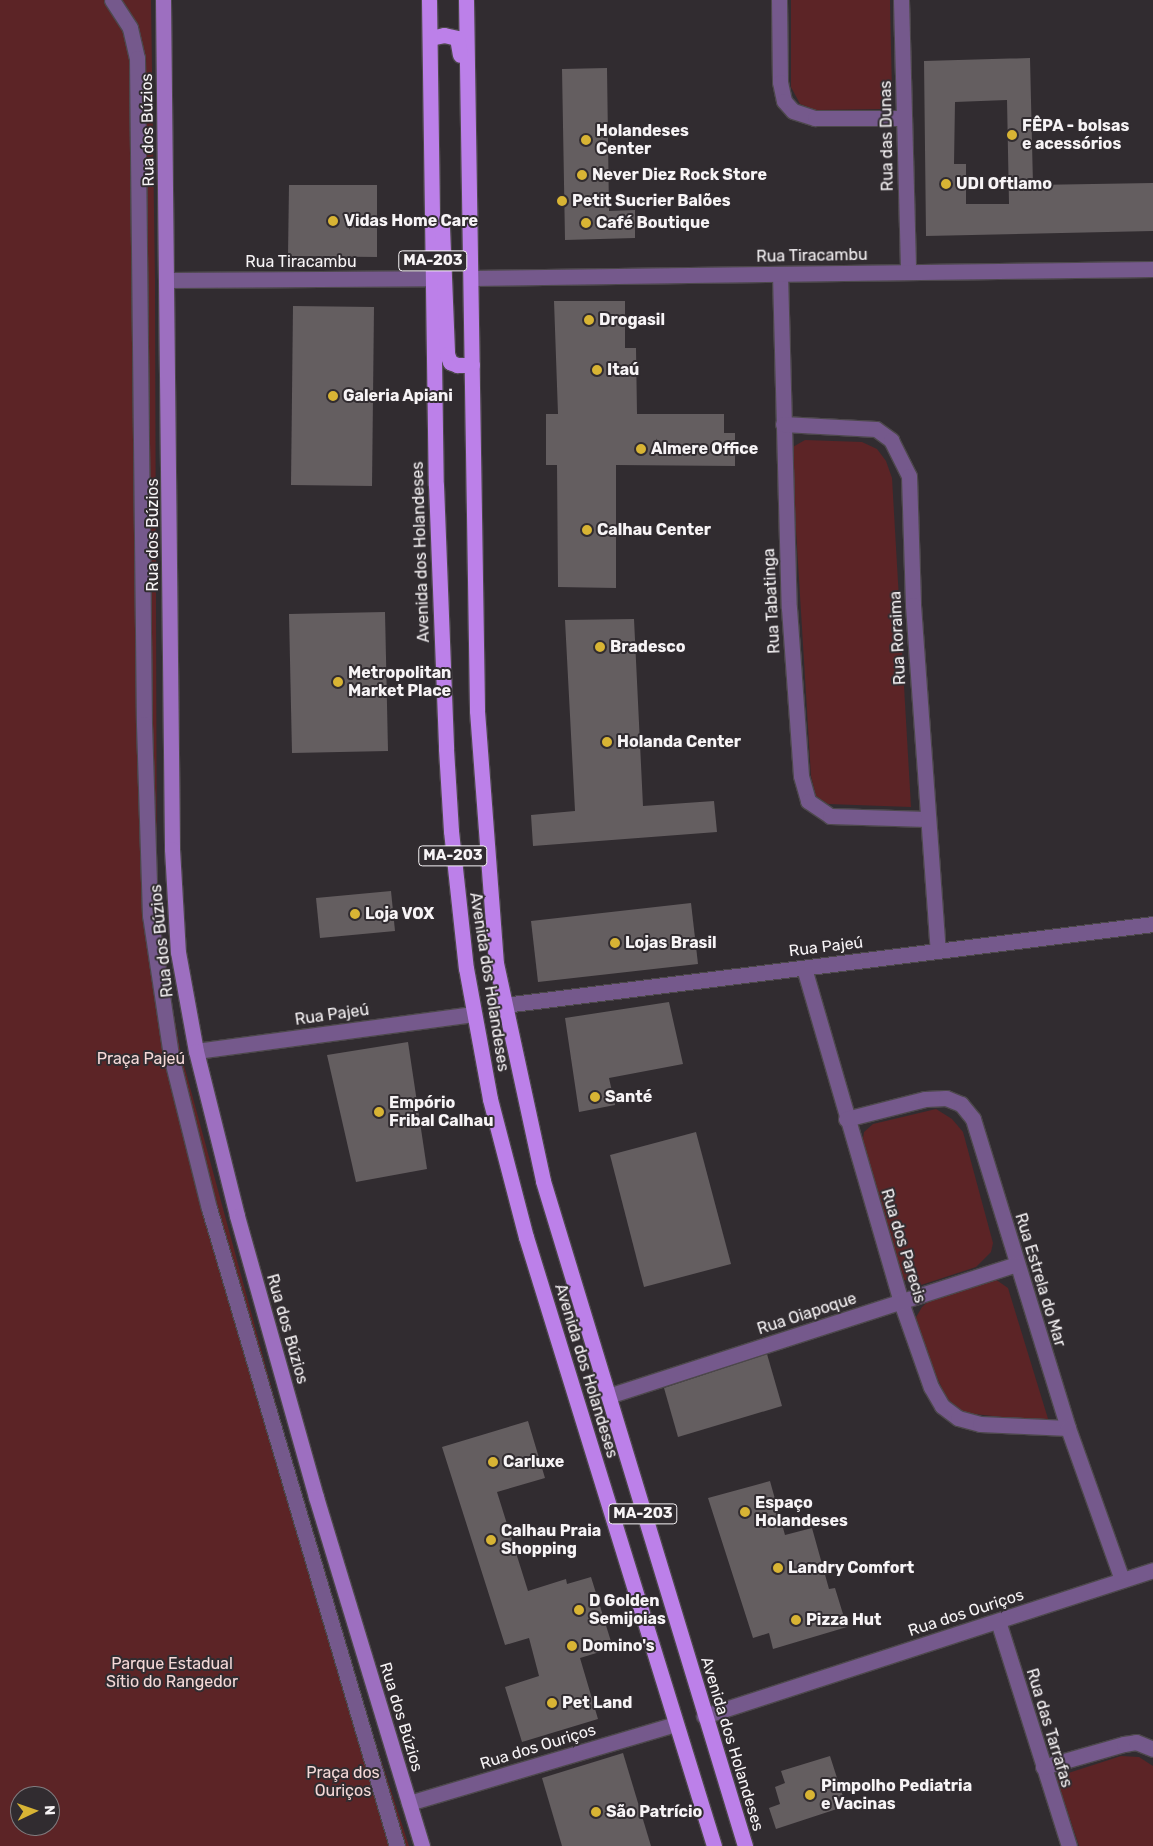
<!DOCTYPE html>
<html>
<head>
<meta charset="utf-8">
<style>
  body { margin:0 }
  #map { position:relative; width:1153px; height:1846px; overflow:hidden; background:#312c30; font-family:Rubik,sans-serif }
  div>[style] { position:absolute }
  .green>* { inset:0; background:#5c2426 }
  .building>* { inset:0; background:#645e60 }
  .roads { filter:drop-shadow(1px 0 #4d484c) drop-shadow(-1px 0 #4d484c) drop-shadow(0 1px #4d484c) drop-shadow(0 -1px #4d484c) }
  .street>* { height:15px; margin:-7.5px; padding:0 7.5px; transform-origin:7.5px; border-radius:7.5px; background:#75598c }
  .secondary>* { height:15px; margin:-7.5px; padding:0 7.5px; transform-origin:7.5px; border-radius:7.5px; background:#9d6fc0 }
  .primary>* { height:15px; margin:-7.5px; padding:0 7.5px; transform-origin:7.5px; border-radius:7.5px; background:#bc80e9 }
  .dots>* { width:14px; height:14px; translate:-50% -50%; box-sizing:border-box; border:2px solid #312c30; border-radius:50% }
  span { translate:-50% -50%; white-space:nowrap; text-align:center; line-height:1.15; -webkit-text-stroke:4px #312c30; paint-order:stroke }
  .shield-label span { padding:1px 4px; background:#312c30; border:1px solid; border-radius:4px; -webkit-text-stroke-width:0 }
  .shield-label { font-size:15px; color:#f7f4f6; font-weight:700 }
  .poi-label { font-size:16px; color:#f7f4f6; font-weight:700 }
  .left { translate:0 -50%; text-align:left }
  .street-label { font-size:16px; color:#f7f4f6 }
  .park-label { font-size:16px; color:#f5d9d8 }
  .north { position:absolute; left:10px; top:1786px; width:50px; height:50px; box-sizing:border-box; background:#312c30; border:1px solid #807c7f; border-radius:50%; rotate:87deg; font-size:14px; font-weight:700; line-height:20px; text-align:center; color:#f7f4f6 }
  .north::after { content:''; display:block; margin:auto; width:18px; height:22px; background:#d8b434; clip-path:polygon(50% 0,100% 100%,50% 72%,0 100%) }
</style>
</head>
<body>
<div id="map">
  <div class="green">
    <i style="clip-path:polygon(evenodd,0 0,151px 0,155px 280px,157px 920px,181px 1054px,328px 1595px,409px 1846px,0 1846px,0 0,20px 1796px,50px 1796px,50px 1826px,20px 1826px,20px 1796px)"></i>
    <i style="clip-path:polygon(791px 0,890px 0,892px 95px,888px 109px,816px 110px,800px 104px,791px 87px)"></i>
    <i style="clip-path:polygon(805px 440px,862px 442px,877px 449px,886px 461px,892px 478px,911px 807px,828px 804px,816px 796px,811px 776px,791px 448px)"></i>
    <i style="clip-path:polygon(936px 1109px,952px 1119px,963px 1132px,993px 1243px,991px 1252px,976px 1267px,918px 1286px,901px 1278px,862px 1145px,864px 1132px,873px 1124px)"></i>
    <i style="clip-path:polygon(995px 1279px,1008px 1288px,1049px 1422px,965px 1413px,947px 1399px,935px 1373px,915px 1319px,922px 1307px,930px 1300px)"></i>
    <i style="clip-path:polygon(1121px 1756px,1139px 1757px,1153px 1766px,1153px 1846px,1079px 1846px,1056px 1777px)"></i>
  </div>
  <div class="building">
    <i style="clip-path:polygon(evenodd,1030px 58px,1033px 185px,1153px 183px,1153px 231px,926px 236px,924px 61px,1030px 58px,1007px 100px,1009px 204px,966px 204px,966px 164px,954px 164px,955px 102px,1007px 100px)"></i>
    <i style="clip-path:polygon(607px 68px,609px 211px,635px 210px,635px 238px,565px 240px,562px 69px)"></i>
    <i style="clip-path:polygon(289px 185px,377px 185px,377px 257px,288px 256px)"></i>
    <i style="clip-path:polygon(554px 301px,625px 301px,625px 348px,636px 348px,637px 414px,724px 414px,724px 433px,735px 433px,735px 466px,616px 465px,616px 588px,558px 587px,557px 465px,546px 465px,546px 414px,558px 414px)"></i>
    <i style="clip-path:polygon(293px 306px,374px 307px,372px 486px,291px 485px)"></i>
    <i style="clip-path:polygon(385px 612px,388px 751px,292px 753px,289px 614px)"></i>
    <i style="clip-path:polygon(634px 619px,643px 806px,714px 801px,717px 832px,533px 846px,531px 815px,575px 811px,565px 620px)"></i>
    <i style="clip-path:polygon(391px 891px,395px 931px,320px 938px,316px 898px)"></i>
    <i style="clip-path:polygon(691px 903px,698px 964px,538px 982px,531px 921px)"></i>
    <i style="clip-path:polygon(669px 1002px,683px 1064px,609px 1078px,615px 1105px,579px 1112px,565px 1018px)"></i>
    <i style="clip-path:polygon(408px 1042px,427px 1169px,356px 1182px,327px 1055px)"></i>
    <i style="clip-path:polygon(696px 1132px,731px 1264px,644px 1287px,610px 1155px)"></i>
    <i style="clip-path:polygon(767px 1354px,782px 1406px,678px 1437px,664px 1388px)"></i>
    <i style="clip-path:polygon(528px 1421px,545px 1478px,497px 1492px,528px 1591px,566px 1579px,567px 1584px,591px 1577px,613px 1648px,580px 1658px,598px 1719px,522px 1742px,505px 1687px,539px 1676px,529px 1638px,505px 1645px,442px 1447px)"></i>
    <i style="clip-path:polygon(770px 1481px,785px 1535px,812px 1528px,829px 1589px,835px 1588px,847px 1627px,773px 1649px,769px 1633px,753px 1638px,708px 1498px)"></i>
    <i style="clip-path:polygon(623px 1753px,651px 1846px,562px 1846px,542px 1778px)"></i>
    <i style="clip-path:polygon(830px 1756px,846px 1806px,776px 1829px,769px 1808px,780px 1804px,775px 1787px,785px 1783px,781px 1771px)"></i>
  </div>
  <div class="roads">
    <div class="street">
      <i style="left:112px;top:0;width:33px;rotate:57deg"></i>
      <i style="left:130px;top:28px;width:31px;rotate:77deg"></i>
      <i style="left:137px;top:58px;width:666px;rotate:89.4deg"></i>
      <i style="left:144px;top:724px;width:191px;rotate:88.2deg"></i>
      <i style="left:150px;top:915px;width:143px;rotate:81.5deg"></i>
      <i style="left:171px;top:1056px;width:157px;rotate:76deg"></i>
      <i style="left:209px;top:1208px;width:665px;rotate:73.58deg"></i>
      <i style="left:779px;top:0;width:82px;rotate:89.3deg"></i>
      <i style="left:780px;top:82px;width:19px;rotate:78deg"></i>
      <i style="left:784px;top:101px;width:13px;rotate:48deg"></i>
      <i style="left:793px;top:111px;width:23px;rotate:18deg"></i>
      <i style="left:815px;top:118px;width:89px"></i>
      <i style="left:901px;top:0;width:272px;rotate:88.5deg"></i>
      <i style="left:780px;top:274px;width:334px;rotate:88.5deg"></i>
      <i style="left:789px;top:608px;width:168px;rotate:85.9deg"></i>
      <i style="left:801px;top:776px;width:26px;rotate:74deg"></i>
      <i style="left:808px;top:801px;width:27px;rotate:34deg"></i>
      <i style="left:830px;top:816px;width:97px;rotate:1.8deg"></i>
      <i style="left:471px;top:278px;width:682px;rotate:-0.76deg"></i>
      <i style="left:168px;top:280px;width:265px;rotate:-0.4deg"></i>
      <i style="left:783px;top:424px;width:93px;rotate:3.1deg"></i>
      <i style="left:876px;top:429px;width:19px;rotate:36deg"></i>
      <i style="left:891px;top:440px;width:40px;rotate:63.4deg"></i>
      <i style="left:909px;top:476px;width:129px;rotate:88.2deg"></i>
      <i style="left:913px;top:605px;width:347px;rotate:85.9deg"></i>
      <i style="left:804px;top:968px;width:348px;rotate:73.8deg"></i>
      <i style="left:901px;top:1302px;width:90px;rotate:70.6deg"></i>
      <i style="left:931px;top:1387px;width:22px;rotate:60deg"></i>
      <i style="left:942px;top:1406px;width:20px;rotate:37deg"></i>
      <i style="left:958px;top:1418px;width:23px;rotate:15deg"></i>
      <i style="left:980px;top:1424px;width:88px;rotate:2.6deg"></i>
      <i style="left:504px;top:1005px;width:654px;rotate:-7.11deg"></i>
      <i style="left:196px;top:1051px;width:280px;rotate:-7.6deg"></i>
      <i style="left:846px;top:1119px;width:81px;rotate:-14.2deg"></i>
      <i style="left:925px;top:1099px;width:21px;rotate:-3deg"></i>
      <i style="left:946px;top:1098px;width:16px;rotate:22deg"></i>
      <i style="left:961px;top:1104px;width:19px;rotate:51deg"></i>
      <i style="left:973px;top:1119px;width:323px;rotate:72.9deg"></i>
      <i style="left:1068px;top:1428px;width:161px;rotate:70.4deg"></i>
      <i style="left:608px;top:1396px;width:429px;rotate:-17.9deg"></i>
      <i style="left:998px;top:1621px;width:236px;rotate:72.5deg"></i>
      <i style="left:704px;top:1716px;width:472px;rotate:-18deg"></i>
      <i style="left:1043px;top:1767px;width:84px;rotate:-15.9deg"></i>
      <i style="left:1124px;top:1744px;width:12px;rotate:-9deg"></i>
      <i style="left:1136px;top:1742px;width:18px;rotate:22deg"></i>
      <i style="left:409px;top:1803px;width:278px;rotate:-16.5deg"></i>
    </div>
    <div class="secondary">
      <i style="left:163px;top:0;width:849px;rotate:89.39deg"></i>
      <i style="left:172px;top:849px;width:103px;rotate:86.7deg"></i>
      <i style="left:178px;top:952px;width:101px;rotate:79.7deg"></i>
      <i style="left:196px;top:1051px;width:170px;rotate:76deg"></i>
      <i style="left:237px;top:1216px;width:292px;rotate:74.3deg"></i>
      <i style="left:316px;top:1497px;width:365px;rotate:73.1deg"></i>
    </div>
    <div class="primary">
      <i style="left:429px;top:0;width:485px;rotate:89.2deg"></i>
      <i style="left:436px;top:485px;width:264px;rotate:87.8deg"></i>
      <i style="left:446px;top:749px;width:82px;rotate:86.5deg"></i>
      <i style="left:451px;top:831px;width:138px;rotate:83.8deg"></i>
      <i style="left:466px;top:968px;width:133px;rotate:79.6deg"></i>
      <i style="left:490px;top:1099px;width:143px;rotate:75.4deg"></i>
      <i style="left:526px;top:1237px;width:637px;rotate:72.84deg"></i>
      <i style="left:466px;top:0;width:711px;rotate:89.11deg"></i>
      <i style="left:477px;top:711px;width:253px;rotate:85.7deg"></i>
      <i style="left:496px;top:963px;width:223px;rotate:77.8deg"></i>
      <i style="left:543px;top:1181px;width:695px;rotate:73.1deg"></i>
      <i style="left:430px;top:38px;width:14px;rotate:-12deg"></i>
      <i style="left:444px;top:35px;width:13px;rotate:13deg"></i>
      <i style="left:457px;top:38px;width:17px;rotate:80deg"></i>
      <i style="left:442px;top:227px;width:127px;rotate:87.7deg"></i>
      <i style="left:447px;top:354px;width:9px;rotate:69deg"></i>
      <i style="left:450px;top:362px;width:8px;rotate:23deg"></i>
      <i style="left:457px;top:365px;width:15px"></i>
    </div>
  </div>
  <div class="dots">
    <i style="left:1012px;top:135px;background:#d8b434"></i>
    <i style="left:586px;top:140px;background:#d8b434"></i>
    <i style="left:582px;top:175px;background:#d8b434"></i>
    <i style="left:946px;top:184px;background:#d8b434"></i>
    <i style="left:562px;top:201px;background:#d8b434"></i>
    <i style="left:333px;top:221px;background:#d8b434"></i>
    <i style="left:586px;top:223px;background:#d8b434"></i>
    <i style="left:589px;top:320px;background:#d8b434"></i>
    <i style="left:597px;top:370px;background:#d8b434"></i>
    <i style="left:333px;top:396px;background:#d8b434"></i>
    <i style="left:641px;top:449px;background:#d8b434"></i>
    <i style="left:587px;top:530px;background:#d8b434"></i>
    <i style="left:600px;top:647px;background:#d8b434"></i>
    <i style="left:338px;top:682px;background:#d8b434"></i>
    <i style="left:607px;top:742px;background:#d8b434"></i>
    <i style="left:355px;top:914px;background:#d8b434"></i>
    <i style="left:615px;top:943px;background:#d8b434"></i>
    <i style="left:595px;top:1097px;background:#d8b434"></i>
    <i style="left:379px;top:1112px;background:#d8b434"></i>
    <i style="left:493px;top:1462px;background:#d8b434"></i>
    <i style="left:745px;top:1512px;background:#d8b434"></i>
    <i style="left:491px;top:1540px;background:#d8b434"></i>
    <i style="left:778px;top:1568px;background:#d8b434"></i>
    <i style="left:579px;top:1610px;background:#d8b434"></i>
    <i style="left:796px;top:1620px;background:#d8b434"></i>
    <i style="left:572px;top:1646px;background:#d8b434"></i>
    <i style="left:552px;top:1703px;background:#d8b434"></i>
    <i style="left:810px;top:1795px;background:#d8b434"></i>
    <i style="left:596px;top:1812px;background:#d8b434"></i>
  </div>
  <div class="shield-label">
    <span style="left:433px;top:261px">MA-203</span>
    <span style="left:453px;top:856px">MA-203</span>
    <span style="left:643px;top:1514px">MA-203</span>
  </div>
  <div class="poi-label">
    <span class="left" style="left:1022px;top:135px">FÊPA - bolsas<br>e acessórios</span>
    <span class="left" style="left:596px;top:140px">Holandeses<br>Center</span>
    <span class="left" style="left:592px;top:175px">Never Diez Rock Store</span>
    <span class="left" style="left:956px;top:184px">UDI Oftlamo</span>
    <span class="left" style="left:572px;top:201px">Petit Sucrier Balões</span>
    <span class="left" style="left:344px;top:221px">Vidas Home Care</span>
    <span class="left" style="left:596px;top:223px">Café Boutique</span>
    <span class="left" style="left:599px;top:320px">Drogasil</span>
    <span class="left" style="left:607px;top:370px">Itaú</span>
    <span class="left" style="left:343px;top:396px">Galeria Apiani</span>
    <span class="left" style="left:651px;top:449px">Almere Office</span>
    <span class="left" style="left:597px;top:530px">Calhau Center</span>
    <span class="left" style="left:610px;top:647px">Bradesco</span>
    <span class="left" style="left:348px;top:682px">Metropolitan<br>Market Place</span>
    <span class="left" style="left:617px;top:742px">Holanda Center</span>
    <span class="left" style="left:365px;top:914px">Loja VOX</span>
    <span class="left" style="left:625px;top:943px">Lojas Brasil</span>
    <span class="left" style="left:605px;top:1097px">Santé</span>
    <span class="left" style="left:389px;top:1112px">Empório<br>Fribal Calhau</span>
    <span class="left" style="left:503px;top:1462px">Carluxe</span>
    <span class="left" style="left:755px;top:1512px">Espaço<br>Holandeses</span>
    <span class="left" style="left:501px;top:1540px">Calhau Praia<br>Shopping</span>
    <span class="left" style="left:788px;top:1568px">Landry Comfort</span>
    <span class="left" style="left:589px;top:1610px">D Golden<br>Semijoias</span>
    <span class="left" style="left:806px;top:1620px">Pizza Hut</span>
    <span class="left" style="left:582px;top:1646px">Domino's</span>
    <span class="left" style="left:562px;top:1703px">Pet Land</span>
    <span class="left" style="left:821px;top:1795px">Pimpolho Pediatria<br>e Vacinas</span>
    <span class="left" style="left:606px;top:1812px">São Patrício</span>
  </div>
  <div class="street-label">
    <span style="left:148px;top:130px;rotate:-91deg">Rua dos Búzios</span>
    <span style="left:887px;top:136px;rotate:-91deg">Rua das Dunas</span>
    <span style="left:812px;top:256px;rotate:-1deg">Rua Tiracambu</span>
    <span style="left:301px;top:262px">Rua Tiracambu</span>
    <span style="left:153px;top:535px;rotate:-90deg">Rua dos Búzios</span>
    <span style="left:421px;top:552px;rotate:-92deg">Avenida dos Holandeses</span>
    <span style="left:772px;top:601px;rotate:-93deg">Rua Tabatinga</span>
    <span style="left:898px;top:638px;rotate:-93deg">Rua Roraima</span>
    <span style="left:162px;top:941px;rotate:-96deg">Rua dos Búzios</span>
    <span style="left:826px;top:947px;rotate:-7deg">Rua Pajeú</span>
    <span style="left:489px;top:982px;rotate:81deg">Avenida dos Holandeses</span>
    <span style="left:332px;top:1015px;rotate:-8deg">Rua Pajeú</span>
    <span style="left:903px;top:1246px;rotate:73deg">Rua dos Parecis</span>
    <span style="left:1040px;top:1280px;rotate:73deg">Rua Estrela do Mar</span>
    <span style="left:807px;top:1314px;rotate:-18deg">Rua Oiapoque</span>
    <span style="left:287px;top:1329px;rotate:74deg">Rua dos Búzios</span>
    <span style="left:586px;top:1371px;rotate:73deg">Avenida dos Holandeses</span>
    <span style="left:966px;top:1613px;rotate:-18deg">Rua dos Ouriços</span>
    <span style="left:401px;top:1717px;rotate:73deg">Rua dos Búzios</span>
    <span style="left:1049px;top:1728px;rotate:73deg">Rua das Tarrafas</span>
    <span style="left:732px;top:1744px;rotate:73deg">Avenida dos Holandeses</span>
    <span style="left:538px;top:1747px;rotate:-17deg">Rua dos Ouriços</span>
  </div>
  <div class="park-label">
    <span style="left:141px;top:1059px">Praça Pajeú</span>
    <span style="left:172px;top:1673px">Parque Estadual<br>Sítio do Rangedor</span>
    <span style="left:343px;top:1782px">Praça dos<br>Ouriços</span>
  </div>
  <div class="north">N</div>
</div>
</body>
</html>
